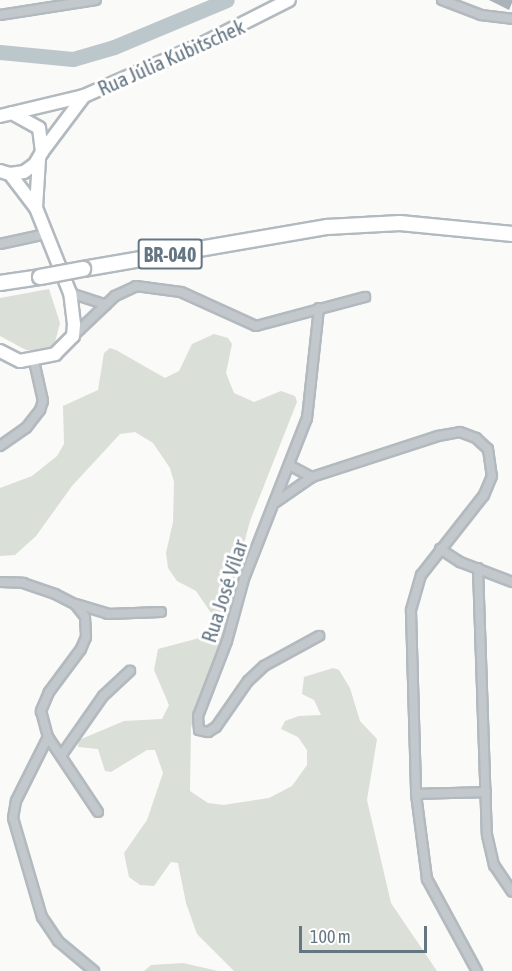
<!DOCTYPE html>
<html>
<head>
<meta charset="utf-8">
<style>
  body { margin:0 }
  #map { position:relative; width:512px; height:971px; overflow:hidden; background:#fafaf8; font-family:"Asap Condensed",sans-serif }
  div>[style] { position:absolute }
  .green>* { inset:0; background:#dadfd7 }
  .river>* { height:15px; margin:-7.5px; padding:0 7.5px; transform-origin:7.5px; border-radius:7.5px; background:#bbc7cb }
  .building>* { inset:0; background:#aab3b9 }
  .roads { filter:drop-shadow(2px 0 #b3babf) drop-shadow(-2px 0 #b3babf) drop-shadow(0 2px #b3babf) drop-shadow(0 -2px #b3babf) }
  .minor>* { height:8px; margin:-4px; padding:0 4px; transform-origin:4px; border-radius:4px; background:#c3c8cc }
  .secondary>* { height:12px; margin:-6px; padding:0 6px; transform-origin:6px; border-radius:6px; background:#fff }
  .trunk>* { height:14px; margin:-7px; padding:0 7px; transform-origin:7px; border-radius:7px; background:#fff }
  .bridges { filter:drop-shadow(2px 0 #b4b9bd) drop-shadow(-2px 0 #b4b9bd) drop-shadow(0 2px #b4b9bd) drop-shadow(0 -2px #b4b9bd) }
  .trunk-bridge>* { height:14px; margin:-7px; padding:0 7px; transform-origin:7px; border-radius:7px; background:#fff }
  span { translate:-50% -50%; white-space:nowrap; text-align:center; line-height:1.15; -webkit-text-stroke:6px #fff; paint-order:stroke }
  .shield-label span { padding:2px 4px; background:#fff; border:2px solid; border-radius:4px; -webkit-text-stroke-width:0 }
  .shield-label { font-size:20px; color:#657683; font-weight:700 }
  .street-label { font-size:21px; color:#657683 }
  .scale { position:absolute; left:299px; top:926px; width:128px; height:27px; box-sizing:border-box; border:3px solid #657683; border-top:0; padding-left:8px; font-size:18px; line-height:21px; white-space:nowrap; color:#657683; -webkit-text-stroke:4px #fff; paint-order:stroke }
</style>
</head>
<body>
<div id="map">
  <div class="green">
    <i style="clip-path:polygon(49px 289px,60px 323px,54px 346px,42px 351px,26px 350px,0 336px,0 298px)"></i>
    <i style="clip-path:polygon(214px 334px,228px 338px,232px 344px,226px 373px,234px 393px,254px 402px,281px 391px,295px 396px,297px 402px,250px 521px,230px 597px,226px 633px,196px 705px,191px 728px,190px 791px,208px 803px,223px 805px,269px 798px,292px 786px,307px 765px,307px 750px,298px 737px,281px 729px,285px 721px,299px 716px,321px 715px,314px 700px,302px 694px,304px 677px,333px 668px,339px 670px,350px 688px,360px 721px,377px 739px,367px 800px,391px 903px,437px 971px,234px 971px,197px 934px,186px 903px,178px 863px,171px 862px,154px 886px,140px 885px,129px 877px,124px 853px,147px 820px,163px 773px,155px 750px,147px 750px,111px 772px,105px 771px,98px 749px,78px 747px,79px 740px,124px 721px,162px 719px,169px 705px,154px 670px,158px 649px,203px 637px,217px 629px,218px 623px,196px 591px,177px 581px,168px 568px,166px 553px,173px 522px,174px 482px,170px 468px,153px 443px,135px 432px,120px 434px,72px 486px,36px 536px,15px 555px,0 556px,0 488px,32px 476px,57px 456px,64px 444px,63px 406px,98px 390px,104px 353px,110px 348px,116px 350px,165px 378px,179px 371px,192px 344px)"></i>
    <i style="clip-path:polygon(183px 963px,218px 971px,144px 971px,151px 965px)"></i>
  </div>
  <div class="river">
    <i style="left:0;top:52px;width:73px;rotate:5.5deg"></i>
    <i style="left:73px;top:59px;width:43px;rotate:-16.3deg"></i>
    <i style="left:114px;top:47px;width:122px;rotate:-22.6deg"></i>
  </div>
  <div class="building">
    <i style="clip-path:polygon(489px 0,512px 0,512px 3px,509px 10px)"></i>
  </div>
  <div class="roads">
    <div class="minor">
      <i style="left:442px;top:0;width:42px;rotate:21deg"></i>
      <i style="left:481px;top:15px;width:31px;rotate:7deg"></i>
      <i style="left:0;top:15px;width:97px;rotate:-8.9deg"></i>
      <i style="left:0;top:244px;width:47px;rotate:-12.3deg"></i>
      <i style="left:70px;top:293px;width:38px;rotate:18deg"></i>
      <i style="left:319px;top:308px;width:111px;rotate:96.2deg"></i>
      <i style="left:307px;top:418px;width:173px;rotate:111.4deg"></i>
      <i style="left:244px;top:579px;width:64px;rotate:105.3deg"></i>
      <i style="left:227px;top:641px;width:80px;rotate:111.1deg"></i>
      <i style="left:198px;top:716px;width:14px;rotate:86deg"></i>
      <i style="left:199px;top:730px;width:9px;rotate:13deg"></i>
      <i style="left:208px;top:732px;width:9px;rotate:-32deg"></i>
      <i style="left:216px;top:727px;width:56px;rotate:-55.2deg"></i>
      <i style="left:248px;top:681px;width:22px;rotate:-43deg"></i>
      <i style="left:264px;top:666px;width:63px;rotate:-28.6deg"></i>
      <i style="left:73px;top:336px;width:58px;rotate:-43.6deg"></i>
      <i style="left:115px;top:296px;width:23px;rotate:-25deg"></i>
      <i style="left:136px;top:286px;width:45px;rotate:7.6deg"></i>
      <i style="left:181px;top:292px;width:82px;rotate:24.4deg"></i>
      <i style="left:256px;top:326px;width:113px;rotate:-14.9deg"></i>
      <i style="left:0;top:446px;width:32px;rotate:-35deg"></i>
      <i style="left:26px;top:428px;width:23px;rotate:-52deg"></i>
      <i style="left:40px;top:410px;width:9px;rotate:-72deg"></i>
      <i style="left:43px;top:401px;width:41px;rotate:-102.7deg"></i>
      <i style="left:289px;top:465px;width:26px;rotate:28deg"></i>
      <i style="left:276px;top:502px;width:44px;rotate:-34.8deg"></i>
      <i style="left:312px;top:477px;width:133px;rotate:-18deg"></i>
      <i style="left:438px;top:436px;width:22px;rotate:-10deg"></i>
      <i style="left:460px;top:432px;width:17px;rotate:21deg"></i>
      <i style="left:476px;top:438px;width:16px;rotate:43deg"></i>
      <i style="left:488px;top:449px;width:27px;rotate:82deg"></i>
      <i style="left:492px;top:476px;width:21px;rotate:113deg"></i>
      <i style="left:484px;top:495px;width:102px;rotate:128.2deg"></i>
      <i style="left:421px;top:575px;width:37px;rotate:106deg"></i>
      <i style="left:411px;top:611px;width:183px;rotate:88.4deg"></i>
      <i style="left:416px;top:794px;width:86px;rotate:82.6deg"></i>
      <i style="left:427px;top:879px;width:105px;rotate:61.5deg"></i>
      <i style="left:440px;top:549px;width:24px;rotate:33deg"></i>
      <i style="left:460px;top:562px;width:56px;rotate:21deg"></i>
      <i style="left:478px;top:568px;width:267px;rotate:88.1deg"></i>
      <i style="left:487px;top:835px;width:31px;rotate:77deg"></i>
      <i style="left:494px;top:865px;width:32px;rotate:56deg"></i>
      <i style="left:0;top:582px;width:23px;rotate:2deg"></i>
      <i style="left:23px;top:583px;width:34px;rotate:19deg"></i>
      <i style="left:55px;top:594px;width:22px;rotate:27deg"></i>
      <i style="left:75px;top:604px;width:16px;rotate:52deg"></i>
      <i style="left:85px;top:617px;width:20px;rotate:87deg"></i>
      <i style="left:86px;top:637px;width:13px;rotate:113deg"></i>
      <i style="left:81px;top:649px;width:54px;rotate:126.7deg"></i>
      <i style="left:49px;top:692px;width:21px;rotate:113deg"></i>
      <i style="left:41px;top:711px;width:27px;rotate:75deg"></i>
      <i style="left:48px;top:737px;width:90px;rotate:56.3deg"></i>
      <i style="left:76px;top:604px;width:34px;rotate:17deg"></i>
      <i style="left:108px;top:614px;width:53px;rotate:-2.2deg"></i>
      <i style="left:48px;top:737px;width:72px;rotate:116.6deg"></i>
      <i style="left:16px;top:801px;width:17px;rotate:100deg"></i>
      <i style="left:13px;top:818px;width:103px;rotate:73.7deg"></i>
      <i style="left:42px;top:917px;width:29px;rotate:56deg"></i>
      <i style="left:58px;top:941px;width:47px;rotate:39.8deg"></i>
      <i style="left:61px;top:756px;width:73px;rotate:-55deg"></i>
      <i style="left:103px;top:696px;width:37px;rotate:-43deg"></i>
      <i style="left:416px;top:794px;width:70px;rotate:-1.6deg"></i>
    </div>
    <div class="secondary">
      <i style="left:0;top:116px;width:86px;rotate:-13.4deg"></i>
      <i style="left:84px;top:96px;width:131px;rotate:-23.8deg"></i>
      <i style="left:204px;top:43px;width:95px;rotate:-26.8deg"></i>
      <i style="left:42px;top:152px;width:70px;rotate:-53.1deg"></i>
      <i style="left:0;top:171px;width:10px;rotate:17deg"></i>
      <i style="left:10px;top:174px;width:14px;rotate:-8deg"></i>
      <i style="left:24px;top:172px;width:14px;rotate:-36deg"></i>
      <i style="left:35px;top:164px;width:14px;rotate:-60deg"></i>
      <i style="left:42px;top:152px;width:24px;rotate:-97deg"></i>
      <i style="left:39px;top:128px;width:31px;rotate:-151deg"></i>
      <i style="left:36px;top:208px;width:49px;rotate:-86.5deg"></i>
      <i style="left:0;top:351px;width:22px;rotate:27deg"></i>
      <i style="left:20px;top:361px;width:36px;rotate:-11deg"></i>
      <i style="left:55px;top:354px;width:25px;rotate:-45deg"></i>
      <i style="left:73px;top:336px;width:12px;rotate:-85deg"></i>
      <i style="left:74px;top:324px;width:31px;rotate:-97deg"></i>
      <i style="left:70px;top:293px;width:92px;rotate:-111.8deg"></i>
      <i style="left:36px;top:208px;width:43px;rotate:-127.4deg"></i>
    </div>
    <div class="trunk">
      <i style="left:83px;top:269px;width:248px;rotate:-9.8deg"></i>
      <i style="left:327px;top:227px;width:73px;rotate:-3.1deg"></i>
      <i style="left:400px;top:223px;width:113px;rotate:5.6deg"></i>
      <i style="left:0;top:283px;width:40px;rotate:-8.5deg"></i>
    </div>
  </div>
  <div class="bridges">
    <div class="trunk-bridge">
      <i style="left:40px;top:277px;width:44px;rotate:-10.5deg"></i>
    </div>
  </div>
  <div class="shield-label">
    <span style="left:170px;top:254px">BR-040</span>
  </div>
  <div class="street-label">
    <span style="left:171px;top:57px;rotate:-24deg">Rua Júlia Kubitschek</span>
    <span style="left:224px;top:591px;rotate:-72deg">Rua José Vilar</span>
  </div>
  <div class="scale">100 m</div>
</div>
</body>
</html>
